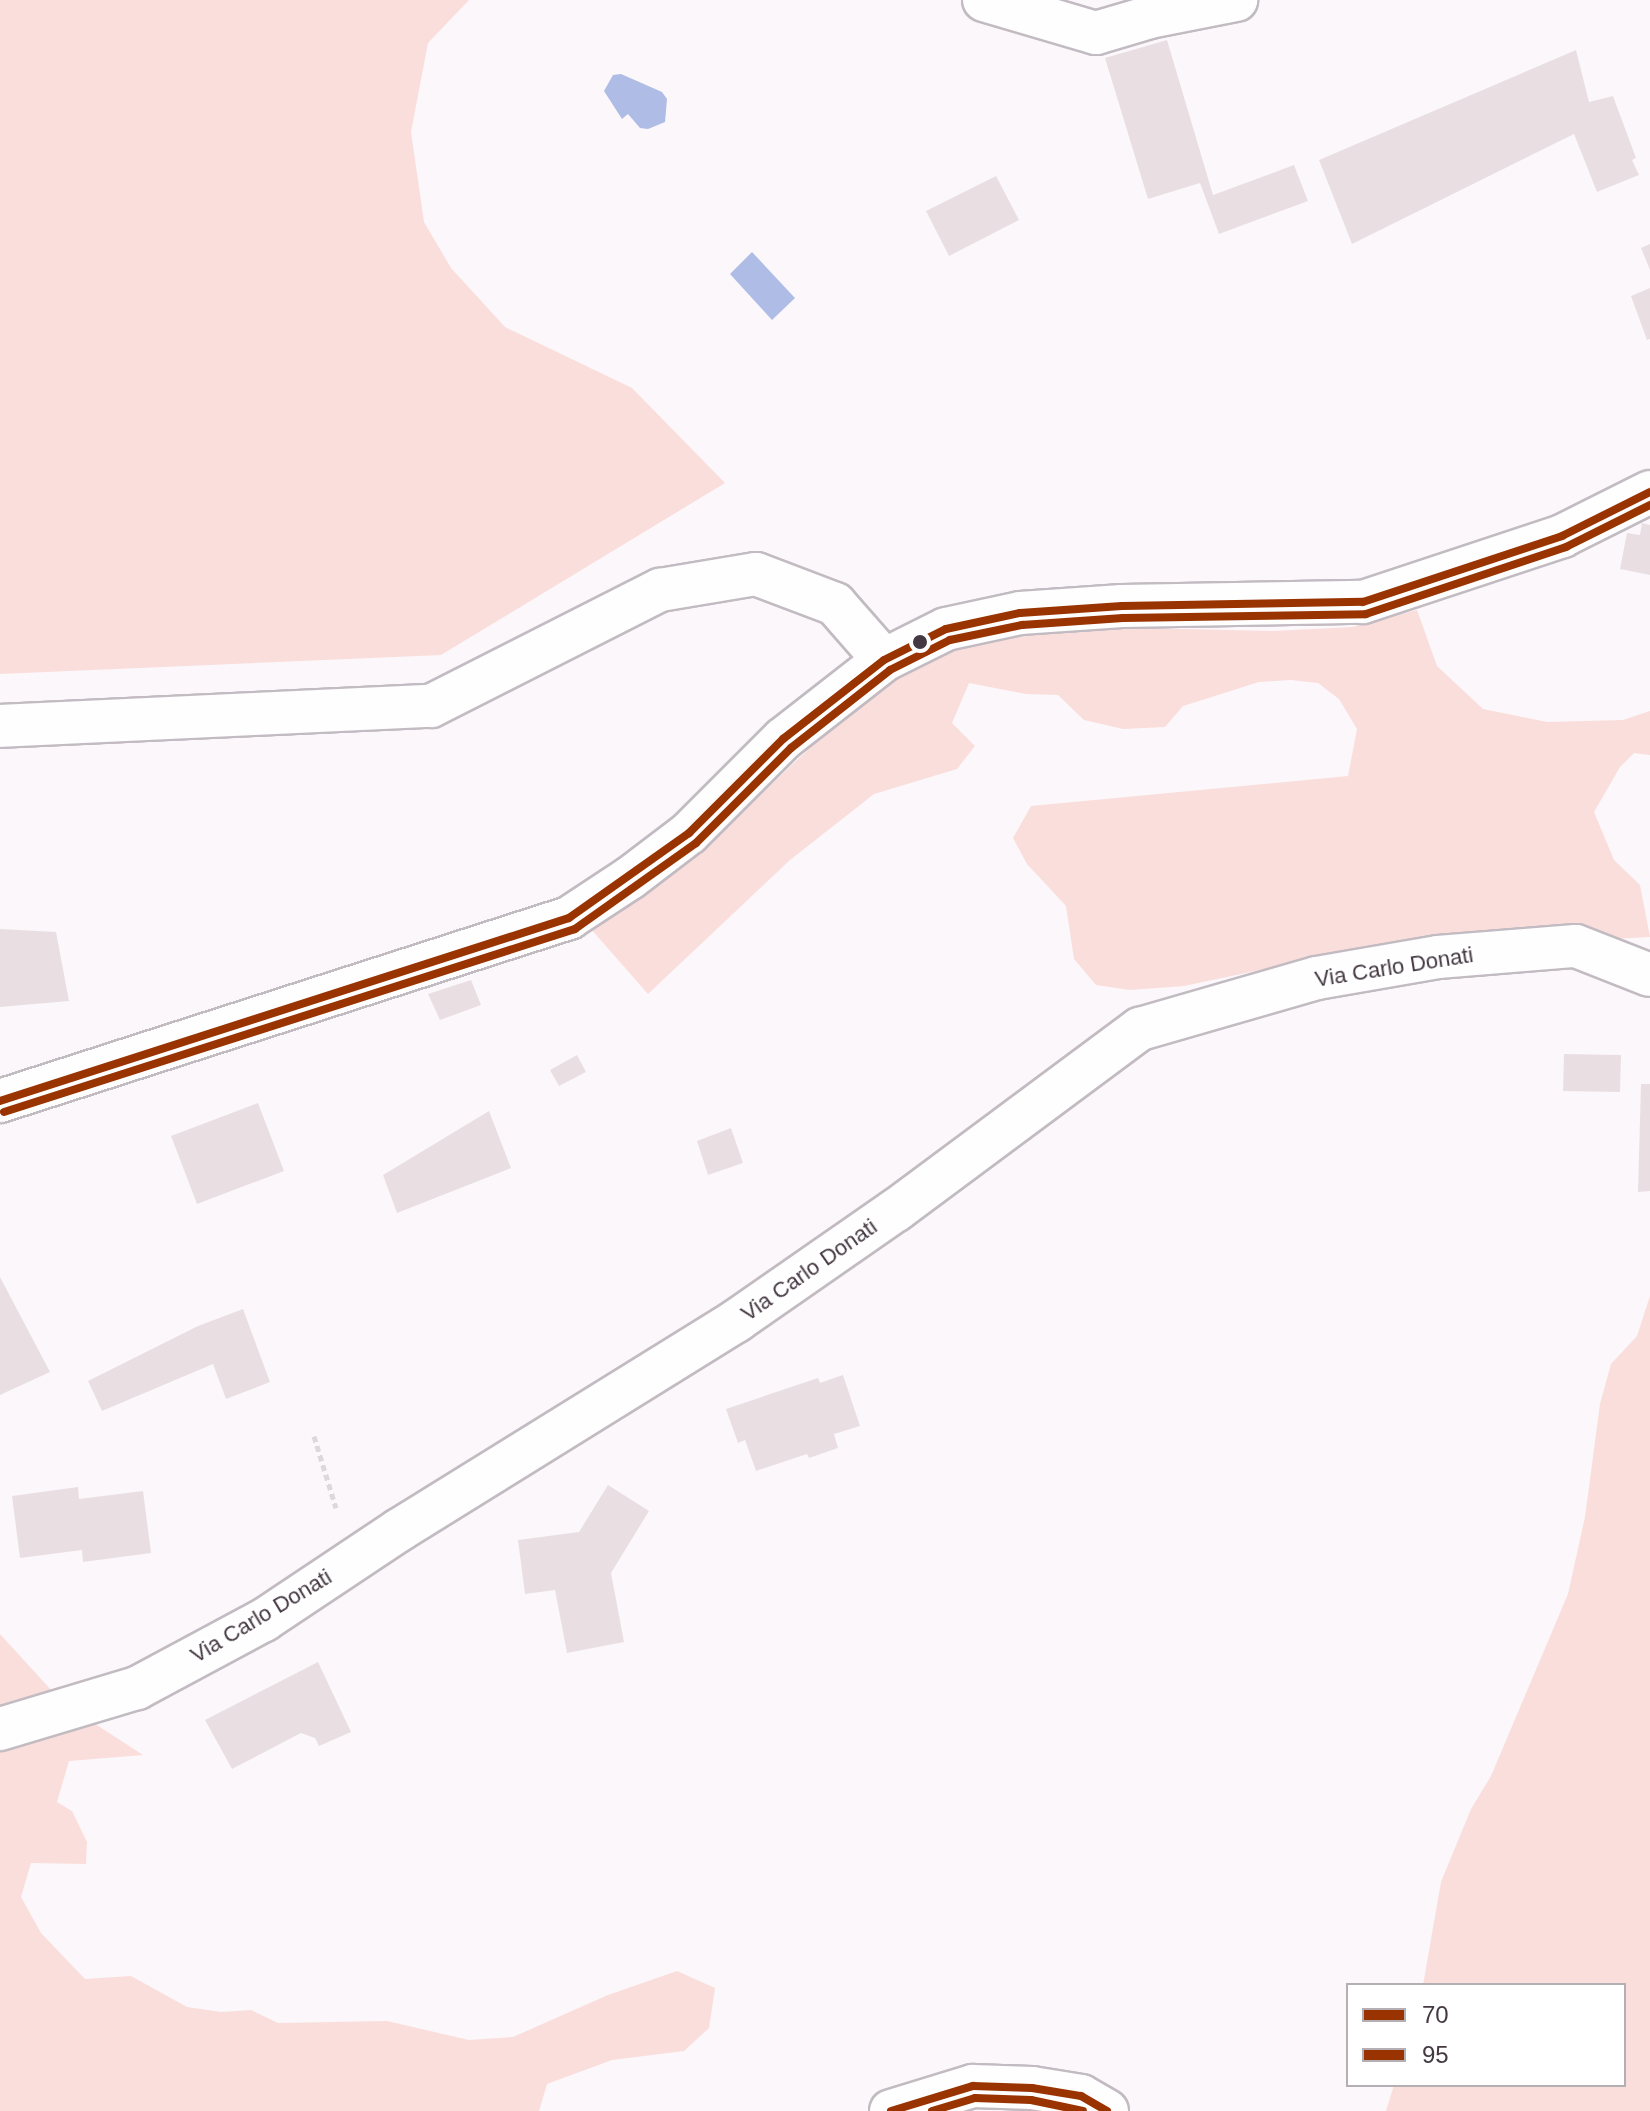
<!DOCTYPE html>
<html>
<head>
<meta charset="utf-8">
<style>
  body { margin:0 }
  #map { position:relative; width:1650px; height:2111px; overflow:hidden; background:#fbf7fb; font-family:Helvetica,sans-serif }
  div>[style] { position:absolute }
  .green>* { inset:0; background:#fadedb }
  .water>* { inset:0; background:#aebce6 }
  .building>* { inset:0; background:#e9dfe3 }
  .path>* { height:5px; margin-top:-2.5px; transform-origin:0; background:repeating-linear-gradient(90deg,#dcd9db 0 6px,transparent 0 10px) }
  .roads { filter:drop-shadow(2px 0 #c2bbc2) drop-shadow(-2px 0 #c2bbc2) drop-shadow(0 2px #c2bbc2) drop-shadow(0 -2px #c2bbc2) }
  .minor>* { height:42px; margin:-21px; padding:0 21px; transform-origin:21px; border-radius:21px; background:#fefefe }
  .bus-1>* { height:8px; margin:-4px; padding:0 4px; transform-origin:4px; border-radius:4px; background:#930 }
  .bus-2>* { height:8px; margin:-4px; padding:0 4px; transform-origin:4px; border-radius:4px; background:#930 }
  .dots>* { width:22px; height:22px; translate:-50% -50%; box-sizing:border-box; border:4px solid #fff; border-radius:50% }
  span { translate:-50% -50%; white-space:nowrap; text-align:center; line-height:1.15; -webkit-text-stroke:6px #fff; paint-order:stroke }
  .street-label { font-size:22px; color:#443842 }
  .legend { position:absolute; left:1346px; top:1983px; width:280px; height:104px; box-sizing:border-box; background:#fff; border:2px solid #b4afb3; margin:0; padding:10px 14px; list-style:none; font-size:24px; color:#443842 }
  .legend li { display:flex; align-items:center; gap:16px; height:40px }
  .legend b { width:40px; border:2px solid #b4afb3 }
</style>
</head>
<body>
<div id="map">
  <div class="green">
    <i style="clip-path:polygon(0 0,469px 0,428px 43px,411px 132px,424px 222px,451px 268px,505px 327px,632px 388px,725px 483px,441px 655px,0 674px)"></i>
    <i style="clip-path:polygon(1417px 610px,1437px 666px,1483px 709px,1547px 722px,1623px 720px,1650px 711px,1650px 755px,1634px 753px,1620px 767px,1594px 812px,1614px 860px,1640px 885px,1650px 937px,1476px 946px,1260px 970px,1184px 986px,1130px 990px,1096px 985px,1074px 959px,1066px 906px,1027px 864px,1013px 838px,1031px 806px,1348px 776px,1357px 729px,1339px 699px,1318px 683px,1291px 680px,1259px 682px,1183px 706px,1165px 727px,1123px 729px,1084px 720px,1058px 695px,1026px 694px,969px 683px,952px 723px,975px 746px,957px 769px,874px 794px,790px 860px,648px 994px,590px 928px,669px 874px,727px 827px,882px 679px,926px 654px,1054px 626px,1273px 631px,1352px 627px)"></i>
    <i style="clip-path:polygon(1650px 1296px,1650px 2111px,1386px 2111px,1394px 2085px,1624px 2085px,1624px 1985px,1423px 1985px,1441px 1882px,1471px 1809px,1491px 1776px,1568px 1594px,1585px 1517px,1600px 1404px,1611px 1364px,1637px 1336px)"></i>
    <i style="clip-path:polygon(0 1634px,63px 1703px,143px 1755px,69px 1761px,57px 1802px,72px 1811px,87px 1842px,86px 1864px,31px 1863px,21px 1897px,41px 1933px,85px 1979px,131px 1976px,187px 2007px,221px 2012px,251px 2010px,278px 2023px,387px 2021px,469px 2040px,513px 2037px,608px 1995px,677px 1971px,715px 1988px,709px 2028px,684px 2051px,612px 2060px,547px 2084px,539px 2111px,0 2111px)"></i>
  </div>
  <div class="water">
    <i style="clip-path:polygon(621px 74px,662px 92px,667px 99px,665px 122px,648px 129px,640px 128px,628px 114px,622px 119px,604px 91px,613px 75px)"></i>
    <i style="clip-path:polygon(752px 252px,795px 298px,772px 320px,730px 274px)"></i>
  </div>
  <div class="building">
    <i style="clip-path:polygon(1167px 40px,1213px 195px,1294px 165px,1308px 201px,1219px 234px,1200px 183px,1148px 199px,1105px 58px)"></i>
    <i style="clip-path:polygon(1576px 50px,1589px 102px,1613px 96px,1636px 158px,1632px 160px,1639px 175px,1597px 192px,1574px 134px,1352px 244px,1319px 160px)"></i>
    <i style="clip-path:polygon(996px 176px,1019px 220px,949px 256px,926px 211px)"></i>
    <i style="clip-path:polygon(1650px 244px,1650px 270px,1641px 248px)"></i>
    <i style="clip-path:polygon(1650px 288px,1650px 339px,1647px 340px,1631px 296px)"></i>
    <i style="clip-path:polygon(1642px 523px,1650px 525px,1650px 575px,1620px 569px,1627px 533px,1640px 535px)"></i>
    <i style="clip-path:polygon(0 929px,56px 932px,69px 1001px,0 1007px)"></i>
    <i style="clip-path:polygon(471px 980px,481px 1005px,440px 1020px,428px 994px)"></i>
    <i style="clip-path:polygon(1564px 1054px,1621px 1055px,1620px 1092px,1563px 1091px)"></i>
    <i style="clip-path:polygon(577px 1055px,586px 1072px,559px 1086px,550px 1070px)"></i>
    <i style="clip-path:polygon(1641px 1084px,1650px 1084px,1650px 1191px,1638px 1192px)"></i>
    <i style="clip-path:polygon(258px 1103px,284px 1171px,197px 1204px,171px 1136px)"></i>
    <i style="clip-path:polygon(489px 1111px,511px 1168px,397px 1213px,383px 1175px)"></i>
    <i style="clip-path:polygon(731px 1128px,743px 1163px,708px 1175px,697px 1141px)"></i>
    <i style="clip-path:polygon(0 1277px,50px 1372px,0 1395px)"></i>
    <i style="clip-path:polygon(243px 1309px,270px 1382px,226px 1399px,213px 1364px,102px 1411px,88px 1381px,198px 1326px)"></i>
    <i style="clip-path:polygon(843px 1375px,860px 1426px,834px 1434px,838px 1448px,809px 1458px,807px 1454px,756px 1471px,745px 1440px,738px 1443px,726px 1409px,818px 1378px,820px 1383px)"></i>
    <i style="clip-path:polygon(608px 1485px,649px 1511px,611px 1573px,624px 1642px,567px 1653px,555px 1590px,525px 1594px,518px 1540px,579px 1532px)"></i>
    <i style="clip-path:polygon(78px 1487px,79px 1499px,143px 1491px,151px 1553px,83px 1562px,82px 1550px,20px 1558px,12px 1496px)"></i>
    <i style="clip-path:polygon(318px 1662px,351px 1732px,319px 1746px,315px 1738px,301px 1733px,232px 1769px,205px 1720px)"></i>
  </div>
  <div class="path">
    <i style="left:314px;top:1436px;width:75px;rotate:73deg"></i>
  </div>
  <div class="roads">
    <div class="minor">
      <i style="left:984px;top:0;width:117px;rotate:16.4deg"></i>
      <i style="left:1096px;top:33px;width:56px;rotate:-16.5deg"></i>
      <i style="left:1150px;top:17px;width:88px;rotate:-11.2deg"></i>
      <i style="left:0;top:726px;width:431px;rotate:-2.7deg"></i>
      <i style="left:431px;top:706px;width:257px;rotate:-26.9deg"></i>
      <i style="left:660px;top:590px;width:97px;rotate:-9.5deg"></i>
      <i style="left:756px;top:574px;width:85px;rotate:20.8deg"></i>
      <i style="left:835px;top:604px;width:74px;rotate:48.8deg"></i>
      <i style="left:0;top:1101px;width:598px;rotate:-17.83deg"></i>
      <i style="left:569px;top:918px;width:73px;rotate:-33.3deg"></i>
      <i style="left:630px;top:878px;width:74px;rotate:-37.3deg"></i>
      <i style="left:689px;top:833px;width:133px;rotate:-45deg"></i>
      <i style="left:783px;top:739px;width:128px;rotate:-38deg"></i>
      <i style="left:884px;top:660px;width:69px;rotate:-26.6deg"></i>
      <i style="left:946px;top:629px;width:76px;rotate:-12.2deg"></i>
      <i style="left:1020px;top:613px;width:102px;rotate:-3.9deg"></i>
      <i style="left:1122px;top:606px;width:241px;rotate:-1deg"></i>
      <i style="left:1363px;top:602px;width:210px;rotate:-18.3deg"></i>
      <i style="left:1562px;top:536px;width:98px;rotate:-26.6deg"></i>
      <i style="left:0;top:1729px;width:143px;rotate:-16.7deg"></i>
      <i style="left:137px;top:1688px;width:144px;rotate:-28.2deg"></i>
      <i style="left:264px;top:1620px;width:162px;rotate:-33.7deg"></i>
      <i style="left:399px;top:1530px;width:397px;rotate:-31.8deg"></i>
      <i style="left:736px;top:1321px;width:195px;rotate:-34.8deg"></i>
      <i style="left:896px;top:1210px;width:304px;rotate:-36.6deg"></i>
      <i style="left:1140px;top:1029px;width:184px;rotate:-16.1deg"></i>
      <i style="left:1317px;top:978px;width:123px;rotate:-9.8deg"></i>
      <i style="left:1438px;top:957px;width:138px;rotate:-4.6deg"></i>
      <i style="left:1576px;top:946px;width:79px;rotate:21.4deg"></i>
      <i style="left:891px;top:2111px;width:86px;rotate:-17deg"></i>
      <i style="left:973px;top:2086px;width:59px;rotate:1.9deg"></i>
      <i style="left:1032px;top:2088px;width:50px;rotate:9.3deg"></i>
      <i style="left:1081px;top:2096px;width:30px;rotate:30deg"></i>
    </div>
  </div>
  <div class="bus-1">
    <i style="left:0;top:1101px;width:598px;rotate:-17.83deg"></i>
    <i style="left:569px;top:918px;width:147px;rotate:-35.3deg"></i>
    <i style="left:689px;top:833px;width:133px;rotate:-45deg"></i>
    <i style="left:783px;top:739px;width:128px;rotate:-38deg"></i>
    <i style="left:884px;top:660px;width:69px;rotate:-26.6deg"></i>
    <i style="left:946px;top:629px;width:76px;rotate:-12.2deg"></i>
    <i style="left:1020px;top:613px;width:102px;rotate:-3.9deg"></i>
    <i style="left:1122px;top:606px;width:241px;rotate:-1deg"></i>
    <i style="left:1363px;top:602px;width:210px;rotate:-18.3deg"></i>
    <i style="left:1562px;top:536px;width:98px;rotate:-26.6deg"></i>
    <i style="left:891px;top:2111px;width:86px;rotate:-17deg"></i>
    <i style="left:973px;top:2086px;width:59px;rotate:1.9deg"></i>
    <i style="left:1032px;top:2088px;width:50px;rotate:9.3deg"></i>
    <i style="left:1081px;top:2096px;width:30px;rotate:30deg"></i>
  </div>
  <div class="bus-2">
    <i style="left:4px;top:1112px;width:600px;rotate:-17.77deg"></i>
    <i style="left:575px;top:929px;width:148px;rotate:-35.4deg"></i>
    <i style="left:696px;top:843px;width:134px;rotate:-45deg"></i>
    <i style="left:791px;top:748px;width:126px;rotate:-38.2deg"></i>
    <i style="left:890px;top:670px;width:67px;rotate:-26.6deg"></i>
    <i style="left:950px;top:640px;width:74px;rotate:-11.8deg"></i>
    <i style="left:1022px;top:625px;width:101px;rotate:-4deg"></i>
    <i style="left:1123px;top:618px;width:243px;rotate:-0.9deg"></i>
    <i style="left:1366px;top:614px;width:211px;rotate:-18.5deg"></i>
    <i style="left:1566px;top:547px;width:94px;rotate:-26.6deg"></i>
    <i style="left:932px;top:2111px;width:45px;rotate:-16.8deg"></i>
    <i style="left:975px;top:2098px;width:56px;rotate:2deg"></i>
    <i style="left:1031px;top:2100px;width:53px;rotate:11.9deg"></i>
  </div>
  <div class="dots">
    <i style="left:920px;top:642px;background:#443842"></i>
  </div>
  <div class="street-label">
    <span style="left:1394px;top:967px;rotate:-9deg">Via Carlo Donati</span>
    <span style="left:809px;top:1270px;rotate:-35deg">Via Carlo Donati</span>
    <span style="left:261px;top:1616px;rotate:-31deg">Via Carlo Donati</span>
  </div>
  <ul class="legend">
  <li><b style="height:10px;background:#930"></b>70</li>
  <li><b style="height:10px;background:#930"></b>95</li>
  </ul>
</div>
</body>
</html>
